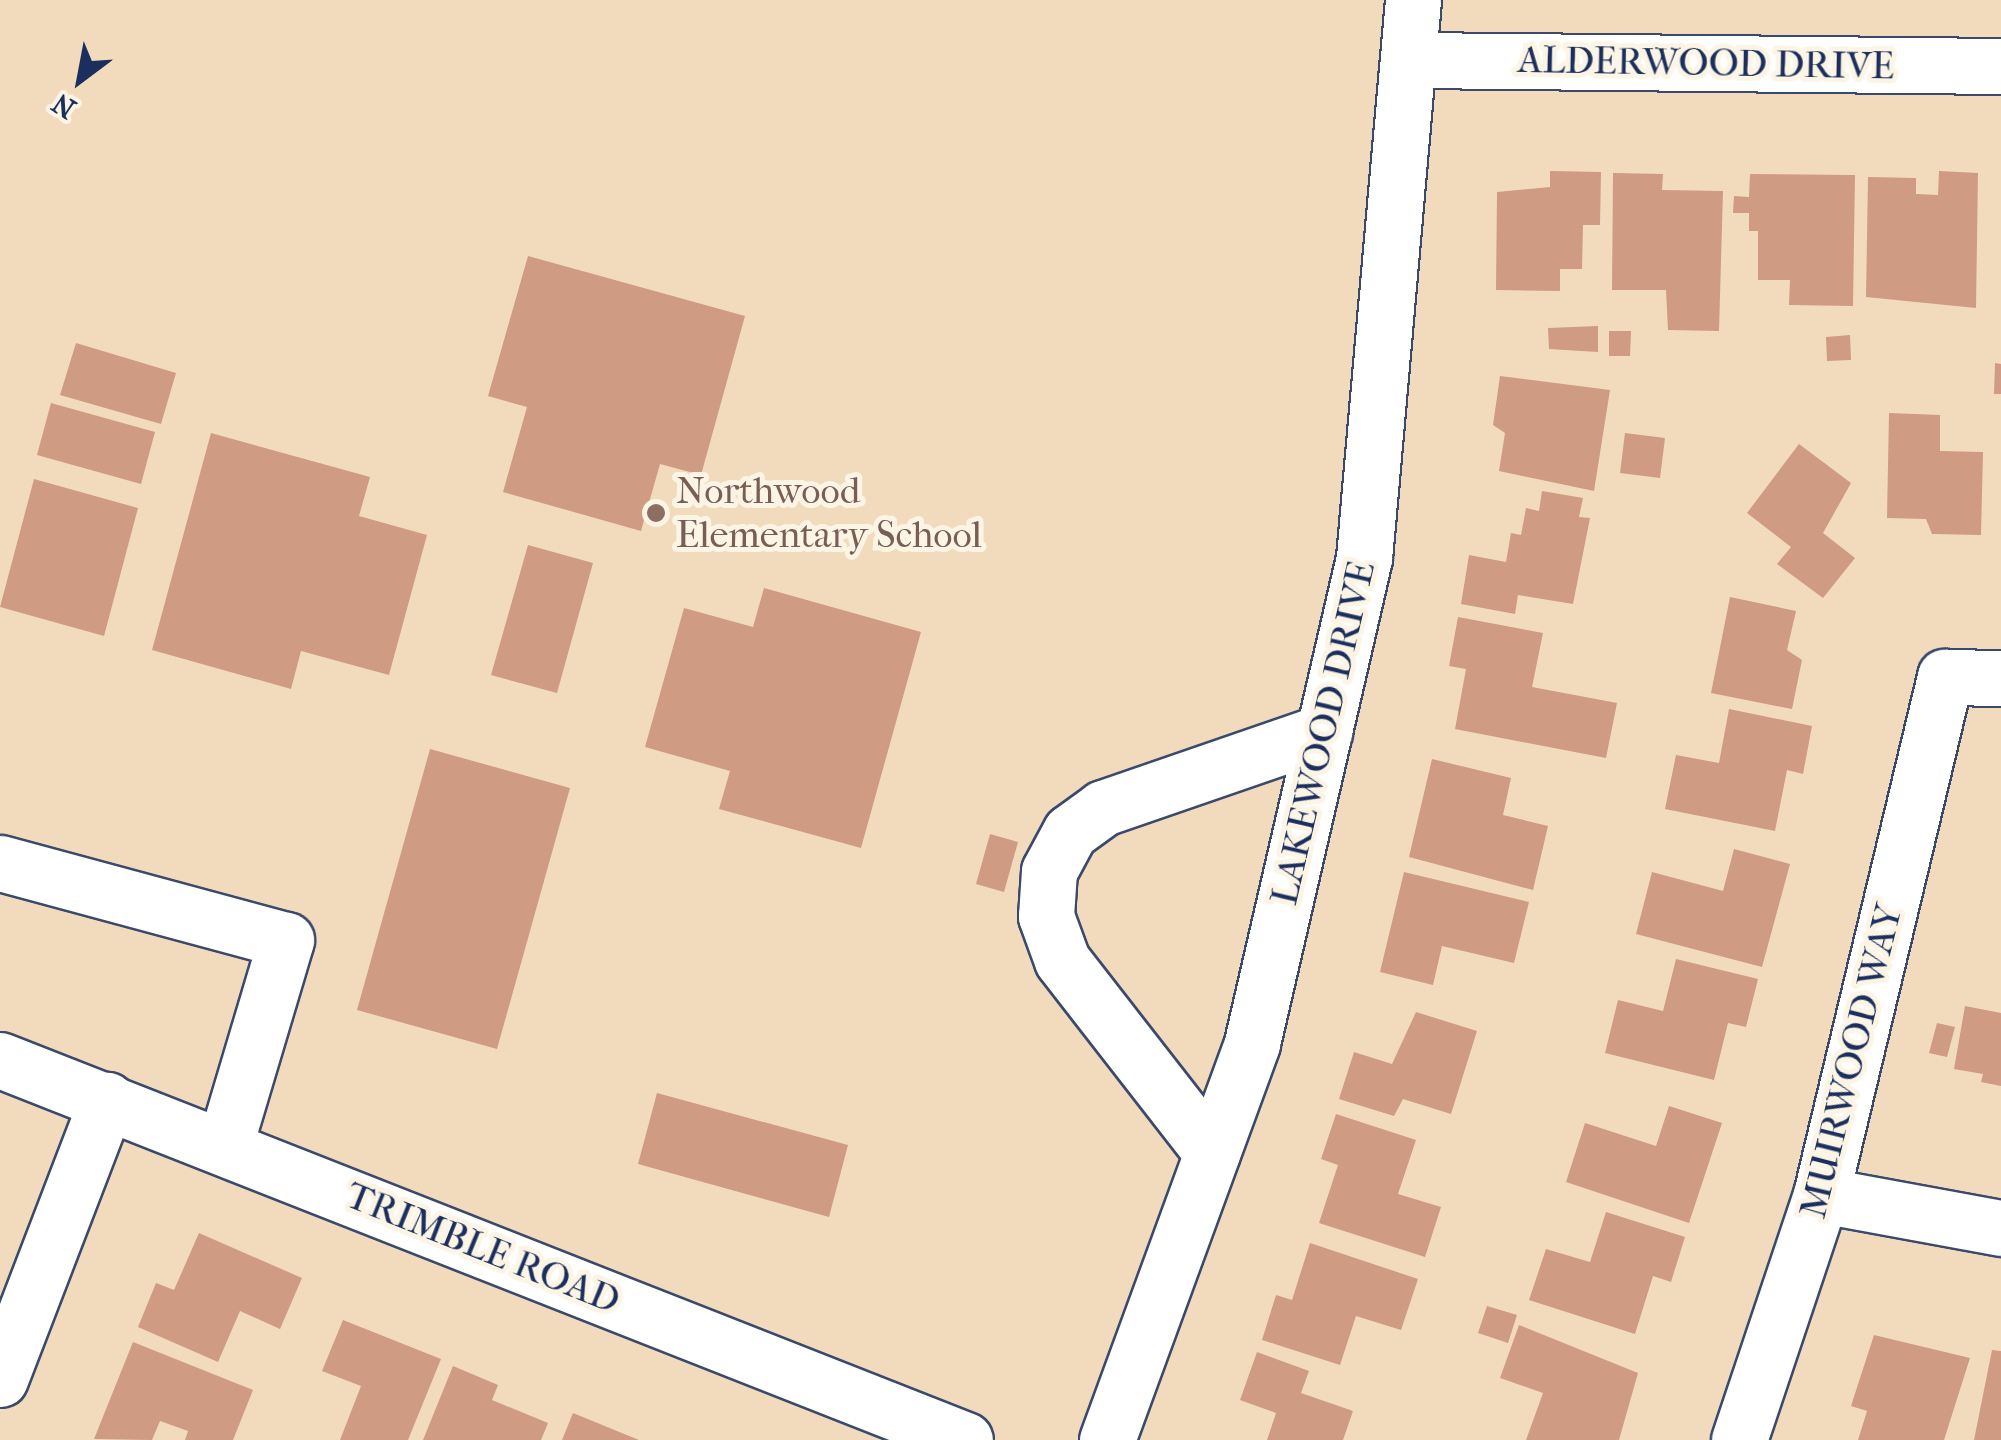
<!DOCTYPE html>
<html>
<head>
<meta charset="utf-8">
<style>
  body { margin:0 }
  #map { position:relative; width:2001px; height:1440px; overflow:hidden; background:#f2dbbc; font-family:"IM FELL French Canon",serif }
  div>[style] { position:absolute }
  .building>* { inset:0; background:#cf9b82 }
  .roads { filter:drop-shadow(2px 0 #3b496c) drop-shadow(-2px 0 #3b496c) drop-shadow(0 2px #3b496c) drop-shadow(0 -2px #3b496c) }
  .minor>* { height:55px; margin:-27.5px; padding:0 27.5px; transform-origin:27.5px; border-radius:27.5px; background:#fff }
  .dots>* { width:28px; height:28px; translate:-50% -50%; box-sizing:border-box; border:5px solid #fcf5e5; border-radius:50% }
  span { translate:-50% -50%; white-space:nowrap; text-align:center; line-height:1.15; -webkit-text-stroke:10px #fcf5e5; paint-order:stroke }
  .street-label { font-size:38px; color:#1b2f5e }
  .education-label { font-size:38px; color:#785e54 }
  .left { translate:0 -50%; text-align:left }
  .north { position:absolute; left:30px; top:30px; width:100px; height:100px; -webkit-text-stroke:8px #fcf5e5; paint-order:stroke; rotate:212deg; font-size:28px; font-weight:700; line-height:40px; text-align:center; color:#1b2f5e }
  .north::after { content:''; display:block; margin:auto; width:35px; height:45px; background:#1b2f5e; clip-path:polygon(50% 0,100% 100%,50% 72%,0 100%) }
</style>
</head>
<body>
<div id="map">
  <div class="building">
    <i style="clip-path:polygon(1550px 171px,1601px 172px,1600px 225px,1583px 225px,1582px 269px,1560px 269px,1560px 291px,1496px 290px,1497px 192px,1550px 187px)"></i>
    <i style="clip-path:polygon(1939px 171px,1978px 173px,1976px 308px,1866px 297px,1868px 177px,1916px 178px,1916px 194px,1938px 195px)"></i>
    <i style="clip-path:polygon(1613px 173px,1663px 174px,1662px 190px,1723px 191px,1719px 331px,1668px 330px,1666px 290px,1612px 290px)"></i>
    <i style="clip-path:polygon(1750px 174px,1855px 175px,1853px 306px,1789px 305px,1790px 280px,1758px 280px,1758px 231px,1749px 231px,1749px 213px,1733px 213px,1734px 196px,1749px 197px)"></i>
    <i style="clip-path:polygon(528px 256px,745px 316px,701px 475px,660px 464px,641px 531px,503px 492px,527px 407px,488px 396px)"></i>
    <i style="clip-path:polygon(1598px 326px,1598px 352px,1549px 349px,1548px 328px)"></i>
    <i style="clip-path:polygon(1609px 331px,1631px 331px,1630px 356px,1609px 356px)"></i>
    <i style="clip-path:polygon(1850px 335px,1851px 360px,1827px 361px,1826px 337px)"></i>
    <i style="clip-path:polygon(76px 343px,176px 373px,161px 424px,60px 395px)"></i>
    <i style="clip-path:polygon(1995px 363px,2001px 364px,2001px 394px,1994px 394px)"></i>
    <i style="clip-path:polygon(1500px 376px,1610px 390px,1594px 491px,1499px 471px,1505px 433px,1493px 425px)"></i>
    <i style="clip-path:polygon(51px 403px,155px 432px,141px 484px,37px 455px)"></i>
    <i style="clip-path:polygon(1889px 413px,1940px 415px,1940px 451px,1983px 452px,1981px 535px,1932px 534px,1926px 519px,1887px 518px)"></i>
    <i style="clip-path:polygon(211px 433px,370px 477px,359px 516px,427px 535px,389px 675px,301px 651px,291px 689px,152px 650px)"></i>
    <i style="clip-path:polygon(1625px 433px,1665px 438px,1660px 478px,1620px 473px)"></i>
    <i style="clip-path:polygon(1799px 444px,1851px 483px,1823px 533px,1855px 558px,1823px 598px,1777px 564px,1791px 547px,1747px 513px)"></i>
    <i style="clip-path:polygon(34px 479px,138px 508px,104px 636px,0 607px)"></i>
    <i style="clip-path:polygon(1542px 491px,1583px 498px,1579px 517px,1590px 518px,1573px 604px,1518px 595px,1515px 614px,1461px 604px,1469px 555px,1506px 562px,1511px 533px,1521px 535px,1526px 508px,1539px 511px)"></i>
    <i style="clip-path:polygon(528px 545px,593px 563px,557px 693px,491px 675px)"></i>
    <i style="clip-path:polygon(764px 588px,921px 632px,861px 848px,719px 809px,730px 771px,645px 747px,684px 608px,753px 627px)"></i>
    <i style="clip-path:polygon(1730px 597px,1796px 611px,1787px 650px,1802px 660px,1792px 709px,1711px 693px)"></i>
    <i style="clip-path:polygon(1458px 617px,1543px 633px,1532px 687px,1617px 703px,1606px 758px,1455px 729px,1466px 669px,1449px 666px)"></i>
    <i style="clip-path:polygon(1729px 709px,1812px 726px,1803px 774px,1787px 770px,1775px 831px,1665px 809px,1676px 755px,1719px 763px)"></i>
    <i style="clip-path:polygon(430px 749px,570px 788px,497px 1049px,357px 1010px)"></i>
    <i style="clip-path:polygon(1432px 759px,1511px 778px,1503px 815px,1548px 826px,1533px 890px,1409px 857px)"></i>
    <i style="clip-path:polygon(990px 834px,1018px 842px,1004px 892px,976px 884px)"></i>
    <i style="clip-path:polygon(1734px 849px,1790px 864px,1762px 967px,1636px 934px,1652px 872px,1723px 891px)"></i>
    <i style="clip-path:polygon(1404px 872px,1529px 902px,1514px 963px,1442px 946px,1433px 985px,1380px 972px)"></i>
    <i style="clip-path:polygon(1676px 959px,1758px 979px,1746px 1027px,1728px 1023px,1714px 1080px,1605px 1053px,1618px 1000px,1663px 1011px)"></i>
    <i style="clip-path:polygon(1965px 1006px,2001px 1013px,2001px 1086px,1981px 1082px,1983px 1074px,1954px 1069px)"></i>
    <i style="clip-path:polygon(1416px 1012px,1477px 1031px,1451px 1114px,1403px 1099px,1394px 1116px,1339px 1099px,1354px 1052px,1392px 1064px)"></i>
    <i style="clip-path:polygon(1937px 1023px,1955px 1027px,1947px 1057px,1929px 1053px)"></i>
    <i style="clip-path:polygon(657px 1093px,848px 1145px,829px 1217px,638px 1164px)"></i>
    <i style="clip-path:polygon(1669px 1106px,1722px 1123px,1689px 1223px,1566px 1182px,1585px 1123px,1656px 1146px)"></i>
    <i style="clip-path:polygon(1336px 1114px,1416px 1140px,1398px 1194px,1441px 1207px,1425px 1257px,1319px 1223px,1338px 1165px,1321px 1159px)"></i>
    <i style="clip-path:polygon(1606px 1212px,1685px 1237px,1671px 1282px,1653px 1276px,1635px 1334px,1529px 1300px,1546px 1249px,1590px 1262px)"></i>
    <i style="clip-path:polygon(199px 1233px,302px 1278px,280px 1329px,240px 1311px,218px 1362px,138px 1327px,156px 1283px,174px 1290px)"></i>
    <i style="clip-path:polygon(1310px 1243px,1418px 1279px,1401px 1330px,1356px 1316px,1340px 1365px,1262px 1340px,1276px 1295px,1292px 1300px)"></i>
    <i style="clip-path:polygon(1487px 1306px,1517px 1315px,1508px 1343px,1478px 1333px)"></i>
    <i style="clip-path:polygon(343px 1320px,441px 1359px,408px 1440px,340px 1440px,361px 1386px,322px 1371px)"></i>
    <i style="clip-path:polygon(1519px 1325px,1638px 1373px,1619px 1440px,1526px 1440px,1543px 1393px,1500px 1378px)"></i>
    <i style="clip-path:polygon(1874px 1335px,1970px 1358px,1944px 1440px,1858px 1440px,1867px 1411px,1851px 1406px)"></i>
    <i style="clip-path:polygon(133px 1342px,253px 1390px,233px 1440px,185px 1440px,188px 1431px,160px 1421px,152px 1440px,94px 1439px)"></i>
    <i style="clip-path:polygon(1992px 1350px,2001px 1351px,2001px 1440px,1974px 1440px)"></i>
    <i style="clip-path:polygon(1257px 1352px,1309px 1371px,1301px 1393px,1353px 1411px,1343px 1440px,1267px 1440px,1276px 1413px,1240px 1400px)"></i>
    <i style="clip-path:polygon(453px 1366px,498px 1385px,492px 1400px,548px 1423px,541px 1440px,423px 1440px)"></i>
    <i style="clip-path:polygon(573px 1413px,639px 1440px,562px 1440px)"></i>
  </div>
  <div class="roads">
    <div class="minor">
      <i style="left:1412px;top:60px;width:589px;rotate:0.58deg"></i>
      <i style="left:0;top:863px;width:296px;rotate:15.1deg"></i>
      <i style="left:286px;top:940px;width:214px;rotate:106.6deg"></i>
      <i style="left:0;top:1060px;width:1037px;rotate:21.49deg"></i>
      <i style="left:1212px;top:1153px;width:244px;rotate:-127.9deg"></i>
      <i style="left:1062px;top:960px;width:47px;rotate:-110deg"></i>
      <i style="left:1046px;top:916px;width:45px;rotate:-86.2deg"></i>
      <i style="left:1049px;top:871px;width:44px;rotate:-61.7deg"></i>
      <i style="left:1070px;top:832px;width:41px;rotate:-36deg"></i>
      <i style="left:1103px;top:808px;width:234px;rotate:-19deg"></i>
      <i style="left:1821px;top:1195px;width:183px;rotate:10.4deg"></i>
      <i style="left:0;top:1379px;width:299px;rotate:-69deg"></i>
      <i style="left:1107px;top:1440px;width:423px;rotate:-69.9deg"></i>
      <i style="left:1252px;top:1043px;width:498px;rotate:-77deg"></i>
      <i style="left:1364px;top:558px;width:560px;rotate:-84.98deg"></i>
      <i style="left:1739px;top:1440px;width:258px;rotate:-71.5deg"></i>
      <i style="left:1821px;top:1195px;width:533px;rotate:-76.54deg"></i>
      <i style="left:1945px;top:677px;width:56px;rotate:1deg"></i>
    </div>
  </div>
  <div class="dots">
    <i style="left:656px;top:513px;background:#8d6e63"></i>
  </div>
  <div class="street-label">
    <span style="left:1706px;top:63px;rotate:1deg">ALDERWOOD DRIVE</span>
    <span style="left:1323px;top:733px;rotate:-77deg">LAKEWOOD DRIVE</span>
    <span style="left:1851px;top:1061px;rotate:-76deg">MUIRWOOD WAY</span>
    <span style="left:483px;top:1248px;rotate:22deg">TRIMBLE ROAD</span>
  </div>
  <div class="education-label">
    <span class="left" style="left:676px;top:513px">Northwood<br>Elementary School</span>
  </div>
  <div class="north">N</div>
</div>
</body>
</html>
